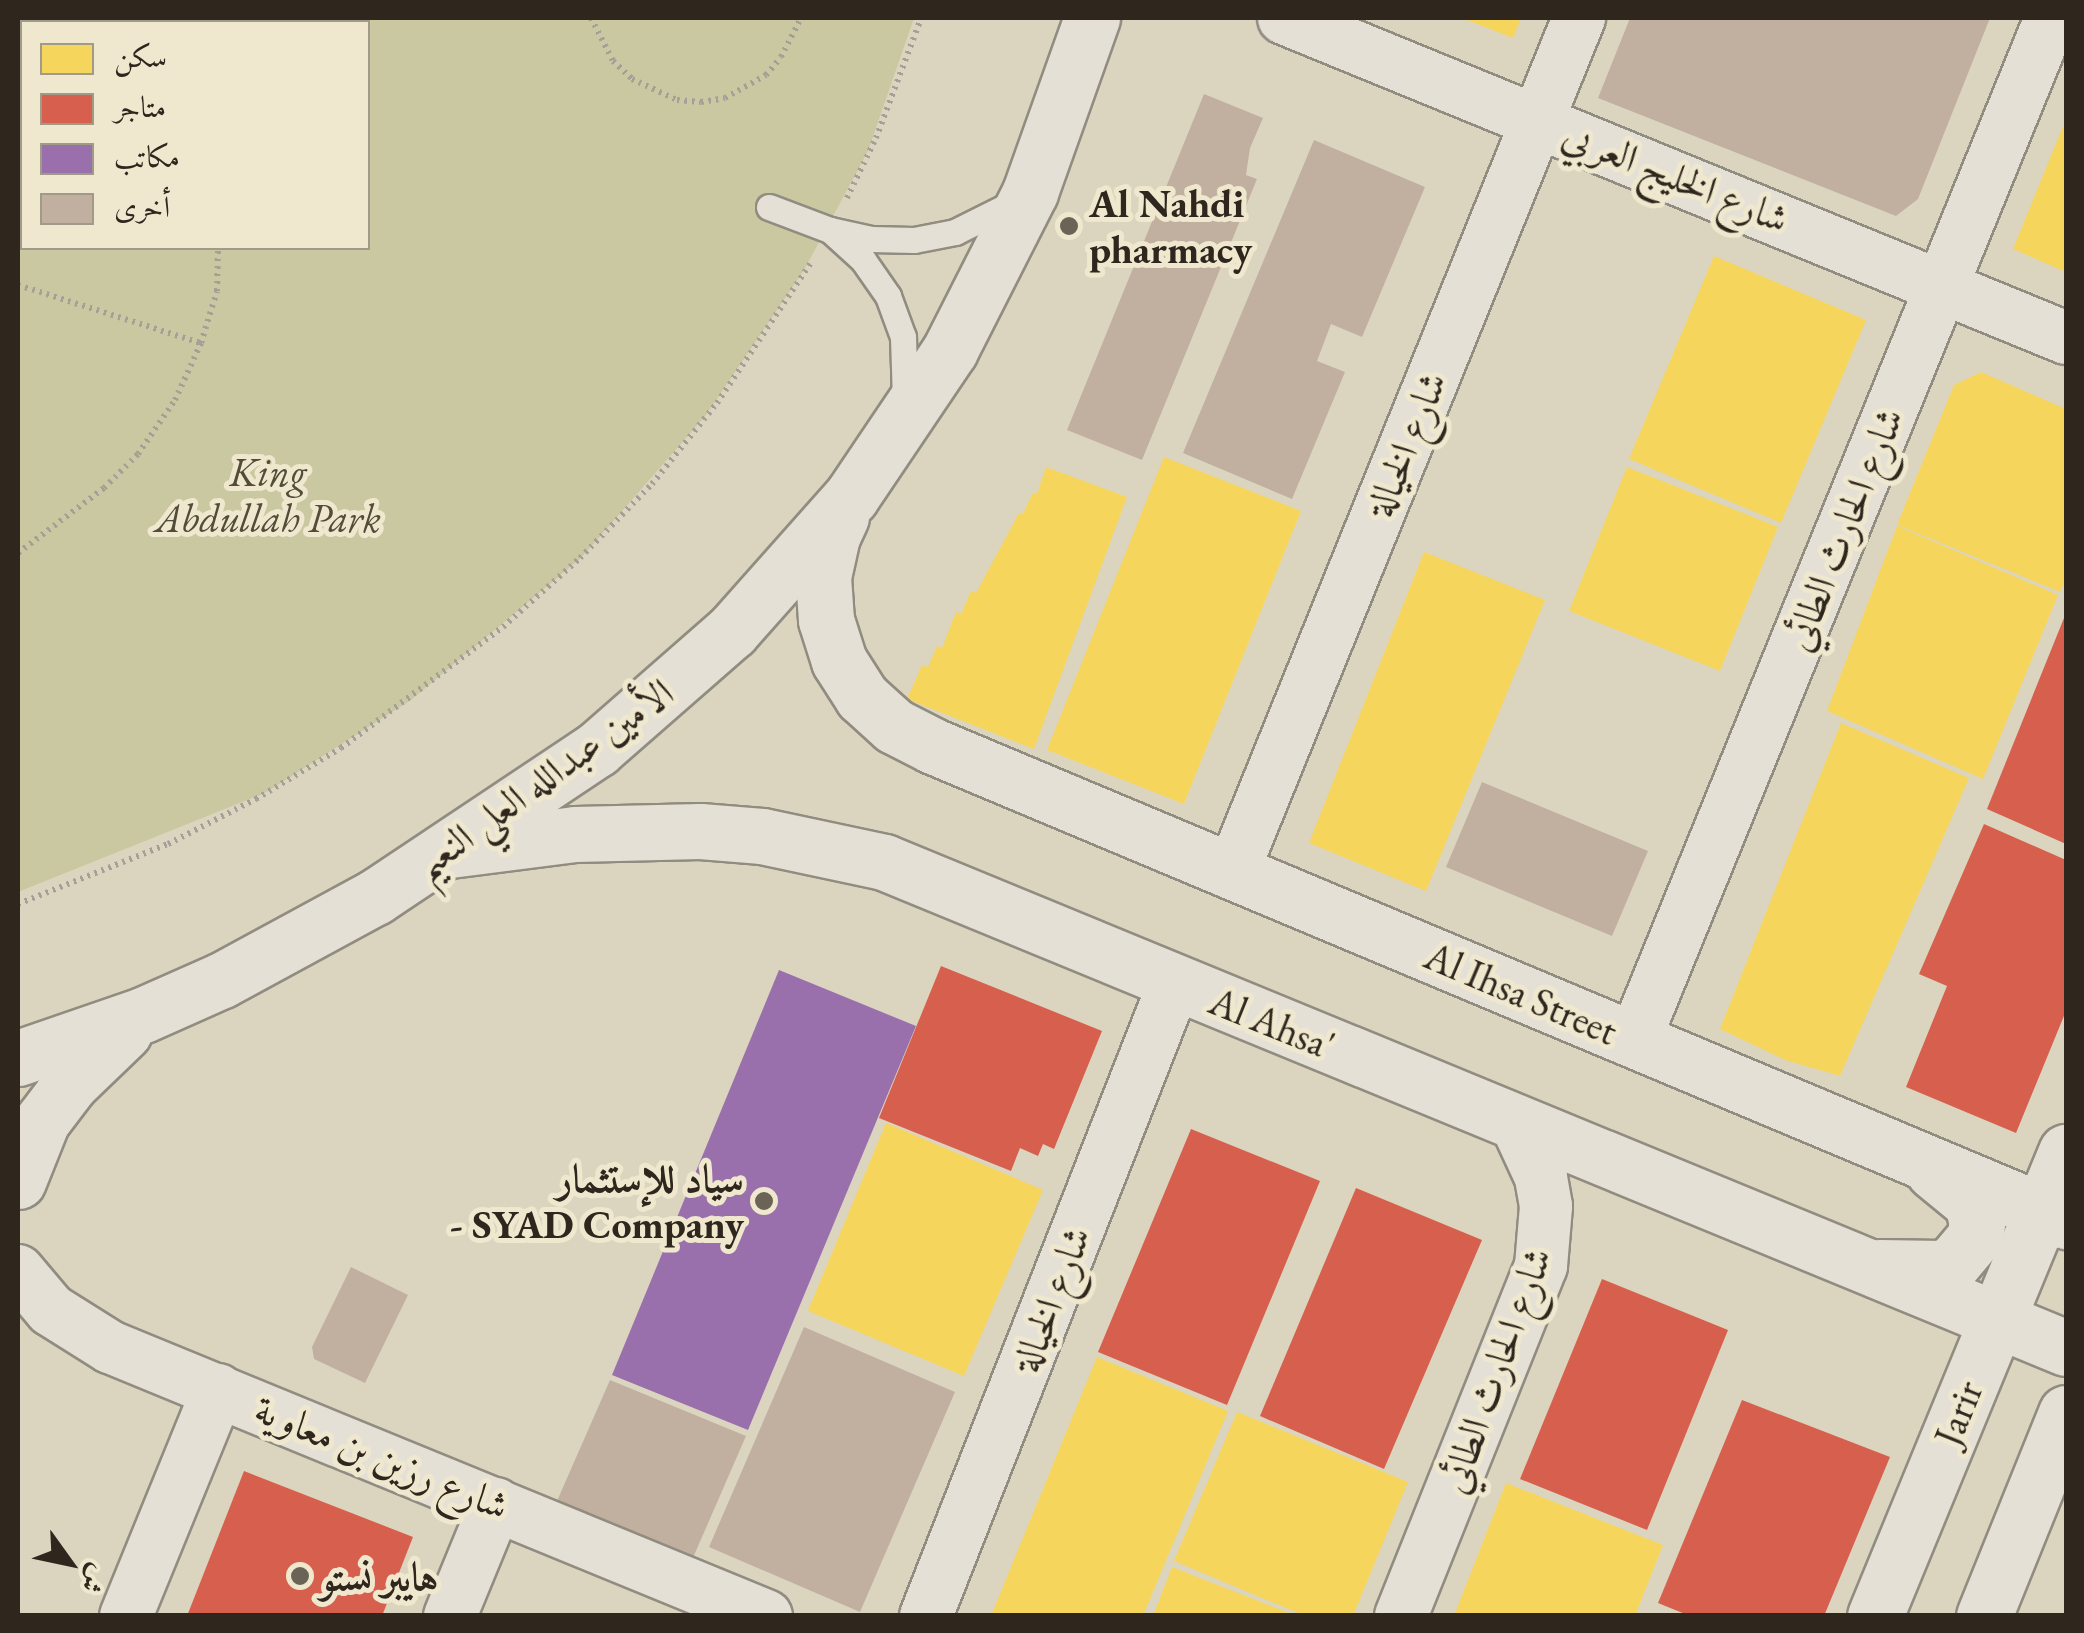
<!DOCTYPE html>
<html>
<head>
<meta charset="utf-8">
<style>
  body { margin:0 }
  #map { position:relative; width:2084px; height:1633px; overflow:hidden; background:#dbd5c0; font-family:"EB Garamond",Amiri,serif }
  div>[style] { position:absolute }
  .green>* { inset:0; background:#cac8a1 }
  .homes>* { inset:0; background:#f6d55c }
  .shops>* { inset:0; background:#d6604d }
  .offices>* { inset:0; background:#9970ab }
  .building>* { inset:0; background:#c1b0a0 }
  .path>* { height:6px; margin-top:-3px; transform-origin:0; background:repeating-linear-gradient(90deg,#a4a097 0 2.5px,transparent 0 7.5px) }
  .roads { filter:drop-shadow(2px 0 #918c80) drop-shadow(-2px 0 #918c80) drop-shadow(0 2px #918c80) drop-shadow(0 -2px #918c80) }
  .lane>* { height:25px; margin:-12.5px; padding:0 12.5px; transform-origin:12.5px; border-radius:12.5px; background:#e4e0d5 }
  .street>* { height:52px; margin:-26px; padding:0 26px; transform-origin:26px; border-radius:26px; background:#e4e0d5 }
  .secondary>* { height:55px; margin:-27.5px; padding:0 27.5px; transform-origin:27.5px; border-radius:27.5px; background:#e4e0d5 }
  .dots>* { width:28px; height:28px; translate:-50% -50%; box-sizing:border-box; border:5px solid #efe8cf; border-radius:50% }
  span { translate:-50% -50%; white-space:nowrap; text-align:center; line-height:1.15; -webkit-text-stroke:10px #efe8cf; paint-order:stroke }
  .street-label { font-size:40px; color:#2f261d }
  .poi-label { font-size:40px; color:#2f261d; font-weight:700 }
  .left { translate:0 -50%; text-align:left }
  .right { translate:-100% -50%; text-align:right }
  .park-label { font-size:40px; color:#524c38; font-style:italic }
  .frame { position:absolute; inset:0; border:20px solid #2f261d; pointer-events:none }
  .legend { position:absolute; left:20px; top:20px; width:350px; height:230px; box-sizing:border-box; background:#efe8cf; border:2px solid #a29a88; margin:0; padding:12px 18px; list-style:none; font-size:30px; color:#2f261d }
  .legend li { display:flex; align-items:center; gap:20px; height:50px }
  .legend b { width:50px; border:2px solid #a29a88 }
  .north { position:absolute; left:20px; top:1513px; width:100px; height:100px; -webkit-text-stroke:8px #efe8cf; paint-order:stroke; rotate:123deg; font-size:28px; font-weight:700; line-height:40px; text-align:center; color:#2f261d }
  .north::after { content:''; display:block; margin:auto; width:35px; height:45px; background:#2f261d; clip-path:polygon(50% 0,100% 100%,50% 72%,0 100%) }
</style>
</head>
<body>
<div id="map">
  <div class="green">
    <i style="clip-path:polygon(evenodd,18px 18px,914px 18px,868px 151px,804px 270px,706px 415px,581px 558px,411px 700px,265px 793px,18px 892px,18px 18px,22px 22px,368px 22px,368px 248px,22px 248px,22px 22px)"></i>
  </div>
  <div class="homes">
    <i style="clip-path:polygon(1462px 18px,1521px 18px,1513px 38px)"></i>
    <i style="clip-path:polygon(2066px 119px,2066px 272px,2013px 249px)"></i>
    <i style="clip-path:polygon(1714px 256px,1866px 320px,1781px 523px,1629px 459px)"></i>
    <i style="clip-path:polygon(1981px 372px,2066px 409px,2066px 577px,2060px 592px,1897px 525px,1954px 385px)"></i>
    <i style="clip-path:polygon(1164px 457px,1301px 511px,1184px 804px,1047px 750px)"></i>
    <i style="clip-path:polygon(1046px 467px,1127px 497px,1034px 749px,907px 699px,922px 665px,928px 667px,937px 646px,942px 648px,956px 612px,961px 614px,971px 591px,976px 593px,1019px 513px,1023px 514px,1032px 494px,1037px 494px)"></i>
    <i style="clip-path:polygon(1627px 467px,1778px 527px,1720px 671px,1569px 611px)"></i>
    <i style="clip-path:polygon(1897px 526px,2058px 595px,1983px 779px,1827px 711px)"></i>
    <i style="clip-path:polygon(1424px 552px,1545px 600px,1426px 891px,1309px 843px)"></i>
    <i style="clip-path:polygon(1841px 723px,1969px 778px,1840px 1076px,1785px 1060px,1720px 1029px)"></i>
    <i style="clip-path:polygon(886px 1123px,1043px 1190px,964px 1376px,808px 1311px)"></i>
    <i style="clip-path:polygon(1097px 1357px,1228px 1411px,1143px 1616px,991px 1616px)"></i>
    <i style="clip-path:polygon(1237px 1412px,1408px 1482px,1353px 1616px,1305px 1616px,1174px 1561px)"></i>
    <i style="clip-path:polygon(1506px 1483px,1663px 1545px,1635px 1616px,1454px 1616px)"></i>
    <i style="clip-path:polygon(1172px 1567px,1294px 1615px,1294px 1616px,1153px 1616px)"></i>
  </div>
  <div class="shops">
    <i style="clip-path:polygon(2066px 613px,2066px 844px,1987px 809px)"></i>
    <i style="clip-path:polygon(1984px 824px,2066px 860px,2066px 1011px,2016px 1133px,1906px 1087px,1947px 986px,1919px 974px)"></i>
    <i style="clip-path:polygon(941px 966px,1102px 1031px,1054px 1149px,1043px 1144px,1038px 1156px,1020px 1148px,1011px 1171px,879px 1118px)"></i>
    <i style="clip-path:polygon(1191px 1129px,1320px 1181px,1227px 1405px,1098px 1352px)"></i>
    <i style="clip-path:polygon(1356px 1188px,1482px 1240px,1384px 1469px,1260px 1416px)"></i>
    <i style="clip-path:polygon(1602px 1279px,1728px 1330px,1647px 1530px,1520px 1479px)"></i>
    <i style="clip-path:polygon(1742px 1400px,1890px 1457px,1824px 1616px,1690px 1616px,1658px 1603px)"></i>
    <i style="clip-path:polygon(244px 1471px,413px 1537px,382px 1616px,187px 1616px)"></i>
  </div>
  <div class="offices">
    <i style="clip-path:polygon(779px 970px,916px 1026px,748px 1430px,612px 1375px)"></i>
  </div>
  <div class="building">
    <i style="clip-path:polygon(1630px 18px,1990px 18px,1918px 199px,1896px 216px,1598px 98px)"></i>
    <i style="clip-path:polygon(1204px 94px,1263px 118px,1250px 148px,1246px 175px,1257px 179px,1142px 460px,1067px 430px)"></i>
    <i style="clip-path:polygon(1314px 140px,1425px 187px,1362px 337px,1331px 324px,1317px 361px,1345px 372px,1292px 499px,1183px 453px)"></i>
    <i style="clip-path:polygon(1482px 782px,1648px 851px,1612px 936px,1446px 867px)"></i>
    <i style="clip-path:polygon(351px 1267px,408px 1295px,365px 1383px,314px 1359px,312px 1347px)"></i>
    <i style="clip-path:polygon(804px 1327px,955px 1392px,860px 1612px,709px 1547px)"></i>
    <i style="clip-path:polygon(610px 1380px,746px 1436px,692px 1560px,557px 1501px)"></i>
  </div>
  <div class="path">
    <i style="left:151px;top:18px;width:5px;rotate:53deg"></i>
    <i style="left:591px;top:18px;width:48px;rotate:62.9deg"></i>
    <i style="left:613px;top:61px;width:26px;rotate:43deg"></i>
    <i style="left:632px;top:79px;width:50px;rotate:25deg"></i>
    <i style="left:677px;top:100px;width:24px;rotate:5deg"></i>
    <i style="left:701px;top:102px;width:24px;rotate:-9deg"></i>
    <i style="left:725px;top:98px;width:47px;rotate:-29.3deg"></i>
    <i style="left:766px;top:75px;width:23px;rotate:-50deg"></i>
    <i style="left:781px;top:57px;width:44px;rotate:-62.9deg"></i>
    <i style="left:847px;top:198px;width:67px;rotate:-64.2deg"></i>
    <i style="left:876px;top:138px;width:128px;rotate:-69.4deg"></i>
    <i style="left:18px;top:285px;width:192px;rotate:17.6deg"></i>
    <i style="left:18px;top:553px;width:108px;rotate:-37.1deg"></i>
    <i style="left:104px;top:488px;width:48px;rotate:-45deg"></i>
    <i style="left:138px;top:454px;width:65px;rotate:-55.6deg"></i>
    <i style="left:175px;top:400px;width:63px;rotate:-65.5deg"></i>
    <i style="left:201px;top:343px;width:54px;rotate:-72.9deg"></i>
    <i style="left:217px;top:291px;width:43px;rotate:-88.7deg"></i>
    <i style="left:18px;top:904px;width:162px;rotate:-21.8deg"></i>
    <i style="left:168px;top:844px;width:99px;rotate:-27.1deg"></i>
    <i style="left:256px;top:799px;width:99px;rotate:-31deg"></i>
    <i style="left:341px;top:748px;width:202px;rotate:-36.8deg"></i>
    <i style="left:503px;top:627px;width:103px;rotate:-41.9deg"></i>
    <i style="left:580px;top:558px;width:103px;rotate:-45.8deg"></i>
    <i style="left:652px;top:484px;width:104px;rotate:-51.3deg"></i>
    <i style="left:717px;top:403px;width:171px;rotate:-56.2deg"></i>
  </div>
  <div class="roads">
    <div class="lane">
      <i style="left:769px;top:207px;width:65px;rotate:20.7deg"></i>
      <i style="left:830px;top:230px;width:42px;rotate:12.4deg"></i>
      <i style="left:871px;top:239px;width:43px;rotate:1.3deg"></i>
      <i style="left:914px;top:240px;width:42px;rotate:-11deg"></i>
      <i style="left:955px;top:232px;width:65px;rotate:-26.6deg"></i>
      <i style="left:830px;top:230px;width:45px;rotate:42.3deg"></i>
      <i style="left:863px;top:260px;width:44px;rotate:55.2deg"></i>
      <i style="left:888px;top:296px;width:44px;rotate:69.9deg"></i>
      <i style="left:903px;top:337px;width:63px;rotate:88.2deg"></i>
    </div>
    <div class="street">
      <i style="left:1284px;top:18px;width:845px;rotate:22.25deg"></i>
      <i style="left:1233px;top:871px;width:921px;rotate:-67.92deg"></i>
      <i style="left:1634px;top:1041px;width:1105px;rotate:-67.82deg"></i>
      <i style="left:18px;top:1271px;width:51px;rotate:49.8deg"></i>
      <i style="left:51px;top:1310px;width:70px;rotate:32.1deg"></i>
      <i style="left:110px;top:1347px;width:709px;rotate:22.3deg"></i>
      <i style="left:126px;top:1616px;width:244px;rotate:-67.8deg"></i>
      <i style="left:450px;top:1616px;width:121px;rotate:-67.7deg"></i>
      <i style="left:926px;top:1616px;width:681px;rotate:-68.56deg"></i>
      <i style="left:1401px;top:1616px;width:377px;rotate:-68.2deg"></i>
      <i style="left:1541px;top:1266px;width:60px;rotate:-85.2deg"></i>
      <i style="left:1546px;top:1206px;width:29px;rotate:-100deg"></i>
      <i style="left:1541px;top:1177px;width:60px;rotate:-114.8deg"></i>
    </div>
    <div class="secondary">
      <i style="left:841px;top:517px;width:21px;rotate:115deg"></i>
      <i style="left:832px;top:536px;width:42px;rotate:102.4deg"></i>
      <i style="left:823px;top:577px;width:43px;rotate:86deg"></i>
      <i style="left:826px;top:620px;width:43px;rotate:72.4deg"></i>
      <i style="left:839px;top:661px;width:43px;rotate:57.4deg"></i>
      <i style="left:862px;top:697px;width:43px;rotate:42.2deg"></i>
      <i style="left:894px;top:726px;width:44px;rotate:27.1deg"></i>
      <i style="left:933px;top:746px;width:1229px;rotate:22.75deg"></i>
      <i style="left:450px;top:850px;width:126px;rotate:-7.3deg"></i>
      <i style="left:575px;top:834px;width:125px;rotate:-1.4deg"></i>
      <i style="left:700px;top:831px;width:62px;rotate:4.6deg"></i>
      <i style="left:762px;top:836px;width:125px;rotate:12deg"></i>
      <i style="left:884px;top:862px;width:1278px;rotate:22.35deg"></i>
      <i style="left:18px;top:1058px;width:132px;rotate:-19deg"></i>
      <i style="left:143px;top:1015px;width:86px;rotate:-23.9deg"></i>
      <i style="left:222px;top:980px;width:174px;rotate:-28.5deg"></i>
      <i style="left:375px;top:897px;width:267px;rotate:-33.7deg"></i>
      <i style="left:597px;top:749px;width:179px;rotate:-41.2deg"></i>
      <i style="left:732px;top:631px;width:179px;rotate:-48.4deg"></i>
      <i style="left:851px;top:497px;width:177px;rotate:-56deg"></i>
      <i style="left:950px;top:350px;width:177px;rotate:-63.1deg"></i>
      <i style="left:1030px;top:192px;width:185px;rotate:-70.4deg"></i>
      <i style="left:18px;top:1181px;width:65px;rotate:-68.2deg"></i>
      <i style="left:42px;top:1121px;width:46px;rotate:-52.9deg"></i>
      <i style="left:70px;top:1084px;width:75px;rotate:-43.9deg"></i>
      <i style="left:1879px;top:1267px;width:63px;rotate:0.9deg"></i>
      <i style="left:1942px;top:1268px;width:13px;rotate:-27deg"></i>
      <i style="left:1954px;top:1262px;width:31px;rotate:-50deg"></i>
      <i style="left:1974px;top:1238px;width:14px;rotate:-78deg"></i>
      <i style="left:1977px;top:1224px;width:22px;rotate:-103deg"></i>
      <i style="left:1972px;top:1203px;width:50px;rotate:-140.6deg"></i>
      <i style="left:1875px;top:1616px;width:502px;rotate:-67.63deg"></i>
      <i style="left:1984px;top:1616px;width:219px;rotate:-68deg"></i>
    </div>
  </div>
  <div class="dots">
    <i style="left:1069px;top:226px;background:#6b6356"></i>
    <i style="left:764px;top:1201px;background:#6b6356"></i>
    <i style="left:300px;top:1576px;background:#6b6356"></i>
  </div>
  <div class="street-label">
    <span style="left:1676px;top:176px;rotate:22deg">شارع الخليج العربي</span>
    <span style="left:1406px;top:444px;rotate:-68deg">شارع الخيالة</span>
    <span style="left:1843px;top:529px;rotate:-68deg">شارع الحارث الطائي</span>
    <span style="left:543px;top:778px;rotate:-36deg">الأمين عبدالله العلي النعيم</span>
    <span style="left:1521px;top:993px;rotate:23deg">Al Ihsa Street</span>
    <span style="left:1272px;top:1023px;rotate:22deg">Al Ahsa'</span>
    <span style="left:1051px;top:1299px;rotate:-69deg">شارع الخيالة</span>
    <span style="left:1495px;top:1370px;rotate:-70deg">شارع الحارث الطائي</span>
    <span style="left:1958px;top:1413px;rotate:-68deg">Jarir</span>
    <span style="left:382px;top:1457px;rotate:22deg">شارع رزين بن معاوية</span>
  </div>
  <div class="poi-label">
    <span class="left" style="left:1089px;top:226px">Al Nahdi<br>pharmacy</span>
    <span class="right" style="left:744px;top:1201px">سياد للإستثمار<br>- SYAD Company</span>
    <span class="left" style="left:320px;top:1576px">هايبر نستو</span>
  </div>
  <div class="park-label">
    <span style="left:268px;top:495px">King<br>Abdullah Park</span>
  </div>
  <div class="frame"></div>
  <ul class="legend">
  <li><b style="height:28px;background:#f6d55c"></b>سكن</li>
  <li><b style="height:28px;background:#d6604d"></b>متاجر</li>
  <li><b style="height:28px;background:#9970ab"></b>مكاتب</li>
  <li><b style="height:28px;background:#c1b0a0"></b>أخرى</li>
  </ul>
  <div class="north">ش</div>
</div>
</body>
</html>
